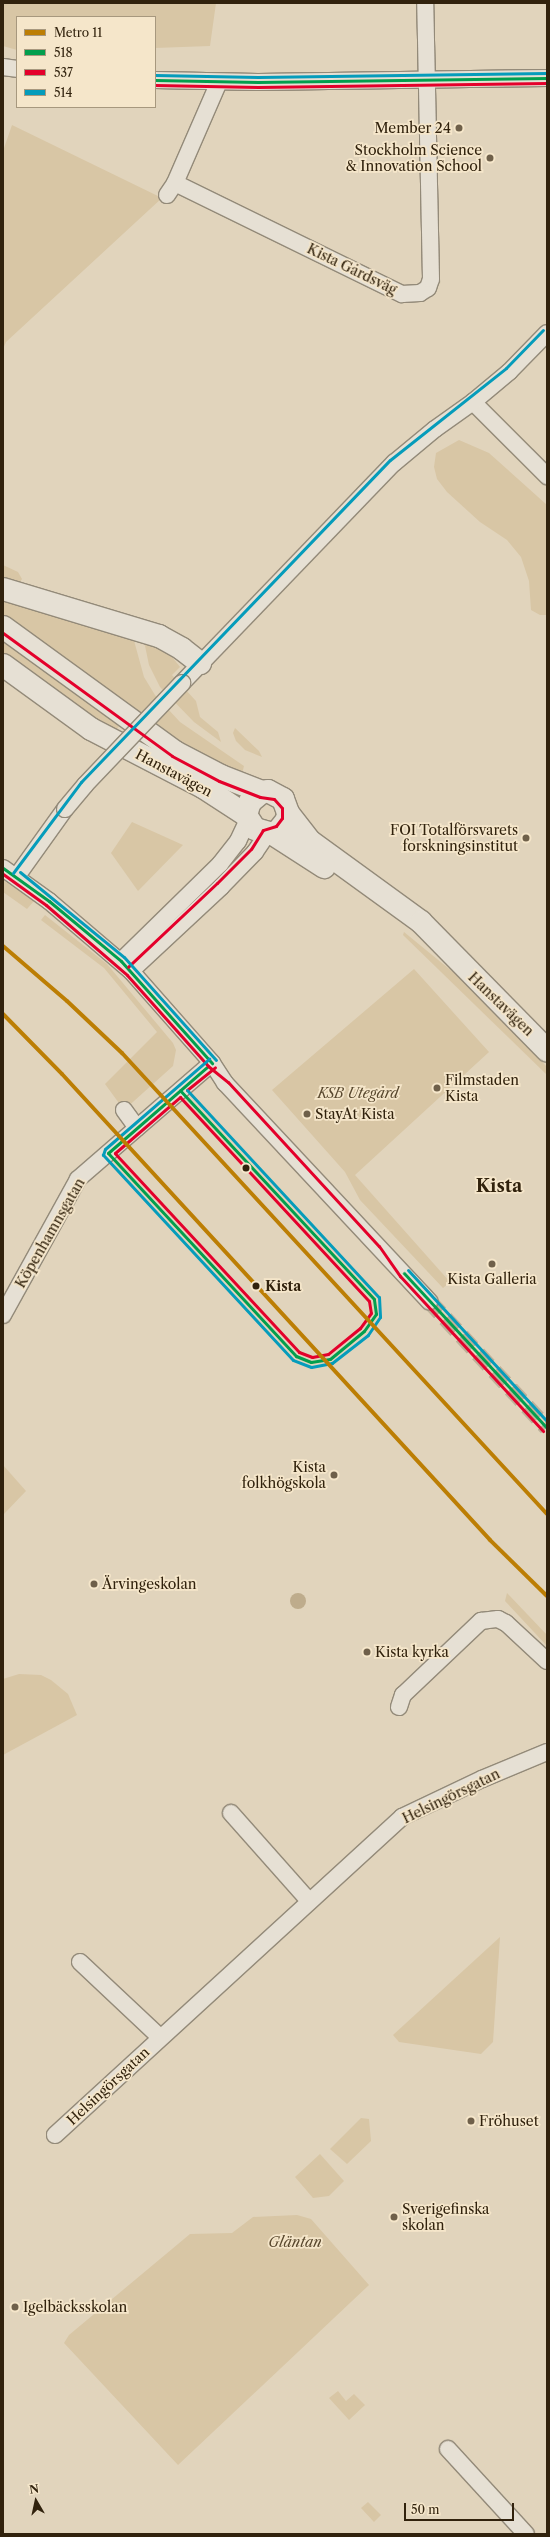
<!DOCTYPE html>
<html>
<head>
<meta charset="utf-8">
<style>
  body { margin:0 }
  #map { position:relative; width:550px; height:2537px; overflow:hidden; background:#e1d4bc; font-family:"Libre Caslon Text",serif }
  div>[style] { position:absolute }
  .green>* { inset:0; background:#d8c6a5 }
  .water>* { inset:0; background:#beac8c }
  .round { border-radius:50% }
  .minor-tunnel>* { height:16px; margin-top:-8px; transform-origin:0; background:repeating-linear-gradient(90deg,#beb099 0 16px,transparent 0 24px) }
  .roads { filter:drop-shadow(1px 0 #938a79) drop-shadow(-1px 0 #938a79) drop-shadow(0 1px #938a79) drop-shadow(0 -1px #938a79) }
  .minor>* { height:16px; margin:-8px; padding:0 8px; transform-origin:8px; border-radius:8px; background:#e6e0d4 }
  .secondary>* { height:22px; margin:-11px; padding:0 11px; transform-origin:11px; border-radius:11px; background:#e6e0d4 }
  .bridges { filter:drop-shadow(1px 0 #938a79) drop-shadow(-1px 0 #938a79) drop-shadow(0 1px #938a79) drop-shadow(0 -1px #938a79) }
  .minor-bridge>* { height:16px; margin:-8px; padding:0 8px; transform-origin:8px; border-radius:8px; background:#e6e0d4 }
  .bus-1>* { height:3px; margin:-1.5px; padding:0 1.5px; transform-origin:1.5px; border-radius:1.5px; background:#029f4e }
  .bus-2>* { height:3px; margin:-1.5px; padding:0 1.5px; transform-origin:1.5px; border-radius:1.5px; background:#e4002b }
  .bus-3>* { height:3px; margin:-1.5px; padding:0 1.5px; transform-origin:1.5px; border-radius:1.5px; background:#059cbb }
  .metro-1>* { height:4px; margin:-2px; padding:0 2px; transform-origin:2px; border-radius:2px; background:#bc7e04 }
  .dots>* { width:11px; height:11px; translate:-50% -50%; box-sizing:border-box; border:2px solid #f5e6ca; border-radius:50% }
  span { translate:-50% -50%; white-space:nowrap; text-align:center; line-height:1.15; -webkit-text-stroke:3.5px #f5e6ca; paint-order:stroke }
  .poi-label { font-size:14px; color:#31220d }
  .right { translate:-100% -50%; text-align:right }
  .left { translate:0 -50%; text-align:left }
  .street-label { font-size:14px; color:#31220d }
  .park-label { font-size:14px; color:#59482e; font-style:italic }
  .stop-label { font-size:14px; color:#31220d; font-weight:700 }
  .district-label { font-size:18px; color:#31220d; font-weight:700 }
  .frame { position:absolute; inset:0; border:4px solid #31220d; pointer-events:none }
  .legend { position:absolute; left:16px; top:16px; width:140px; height:92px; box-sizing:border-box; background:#f5e6ca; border:1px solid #a7987e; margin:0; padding:5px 7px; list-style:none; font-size:12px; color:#31220d }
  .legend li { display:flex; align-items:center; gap:8px; height:20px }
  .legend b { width:20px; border:1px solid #a7987e }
  .north { position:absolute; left:16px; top:2481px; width:40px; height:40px; -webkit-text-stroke:3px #f5e6ca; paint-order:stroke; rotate:351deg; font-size:11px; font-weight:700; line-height:16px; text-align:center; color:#31220d }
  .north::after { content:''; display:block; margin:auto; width:14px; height:18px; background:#31220d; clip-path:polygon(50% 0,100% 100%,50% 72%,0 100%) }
  .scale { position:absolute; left:404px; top:2503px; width:110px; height:18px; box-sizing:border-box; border:2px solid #31220d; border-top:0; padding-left:5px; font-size:12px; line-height:14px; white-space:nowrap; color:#31220d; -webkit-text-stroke:3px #f5e6ca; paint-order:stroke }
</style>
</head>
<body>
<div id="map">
  <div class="green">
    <i style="clip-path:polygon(3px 3px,216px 3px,210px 46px,155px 48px,155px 17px,17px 17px,17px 50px,3px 46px)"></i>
    <i style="clip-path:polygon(12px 125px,162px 198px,6px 342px,3px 349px,3px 151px)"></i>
    <i style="clip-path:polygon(459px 440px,489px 453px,547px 505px,547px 615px,540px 615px,531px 610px,529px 581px,521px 557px,507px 540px,480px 522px,447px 492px,437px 479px,434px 467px,436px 453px)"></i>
    <i style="clip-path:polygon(3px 565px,18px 572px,22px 579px,18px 585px,3px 580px)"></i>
    <i style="clip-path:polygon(3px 597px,133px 637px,144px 677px,155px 695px,180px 722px,244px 766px,242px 774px,173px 743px,3px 617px)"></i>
    <i style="clip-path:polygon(3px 633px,122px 722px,115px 732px,3px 655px)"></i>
    <i style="clip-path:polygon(144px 641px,169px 653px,180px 667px,172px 675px,196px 701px,200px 717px,218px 732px,221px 742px,194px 722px,160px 687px,149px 665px)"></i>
    <i style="clip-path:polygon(235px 728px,259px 751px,262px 757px,245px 750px,236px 741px,233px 733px)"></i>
    <i style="clip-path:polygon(132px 822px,183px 845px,138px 891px,111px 853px)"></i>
    <i style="clip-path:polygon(3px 880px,34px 901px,27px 909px,3px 892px)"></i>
    <i style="clip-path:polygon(45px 915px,107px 964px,173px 1043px,176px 1050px,173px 1066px,124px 1110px,105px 1084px,157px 1032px,104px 968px,41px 920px)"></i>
    <i style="clip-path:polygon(404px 932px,459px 977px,513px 1030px,547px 1067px,547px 1075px,403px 935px)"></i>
    <i style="clip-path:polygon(414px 969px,489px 1052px,355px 1175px,450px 1282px,443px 1288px,360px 1200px,345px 1172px,272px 1090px)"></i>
    <i style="clip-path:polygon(3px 1465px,26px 1491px,3px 1515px)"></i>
    <i style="clip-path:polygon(507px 1593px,547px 1635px,547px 1646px,505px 1601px)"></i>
    <i style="clip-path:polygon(19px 1674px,41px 1675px,51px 1680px,68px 1694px,77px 1715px,3px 1755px,3px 1679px)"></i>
    <i style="clip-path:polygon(500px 1937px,493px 2042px,481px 2054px,399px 2042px,393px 2035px)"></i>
    <i style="clip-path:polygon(361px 2118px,369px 2119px,371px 2141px,347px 2164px,330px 2149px)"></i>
    <i style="clip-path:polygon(320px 2154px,344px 2181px,329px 2196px,313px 2198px,295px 2177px)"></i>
    <i style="clip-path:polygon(297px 2215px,311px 2219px,369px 2285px,178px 2465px,64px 2343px,69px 2335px,190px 2234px,232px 2233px,253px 2217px)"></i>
    <i style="clip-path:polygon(338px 2391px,346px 2401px,354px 2394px,365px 2405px,349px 2420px,329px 2398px)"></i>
    <i style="clip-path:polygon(368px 2502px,381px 2515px,374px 2522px,361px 2508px)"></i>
  </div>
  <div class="water">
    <i class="round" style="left:290px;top:1593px;width:16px;height:16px"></i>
  </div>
  <div class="minor-tunnel">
    <i style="left:429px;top:1301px;width:173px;rotate:47.1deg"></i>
  </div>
  <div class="roads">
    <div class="minor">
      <i style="left:3px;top:67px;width:14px;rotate:8deg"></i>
      <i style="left:155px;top:80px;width:103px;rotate:1.1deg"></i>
      <i style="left:258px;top:82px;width:289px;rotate:-0.8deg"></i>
      <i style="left:175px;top:183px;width:110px;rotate:-66.5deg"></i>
      <i style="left:167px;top:195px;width:14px;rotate:-56deg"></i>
      <i style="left:175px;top:183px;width:253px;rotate:26.1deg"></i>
      <i style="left:402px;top:294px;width:18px;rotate:-3deg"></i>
      <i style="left:420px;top:293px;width:9px;rotate:-32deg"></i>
      <i style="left:428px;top:288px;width:9px;rotate:-72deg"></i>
      <i style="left:431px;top:279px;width:276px;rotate:-91.2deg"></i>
      <i style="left:473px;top:402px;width:105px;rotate:45deg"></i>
      <i style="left:182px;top:683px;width:306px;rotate:-46.1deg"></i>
      <i style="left:394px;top:463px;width:53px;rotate:-39.7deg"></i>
      <i style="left:435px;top:429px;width:47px;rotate:-35.4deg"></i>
      <i style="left:473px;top:402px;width:47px;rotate:-39.8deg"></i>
      <i style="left:509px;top:372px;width:54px;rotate:-45.7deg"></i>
      <i style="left:3px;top:868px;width:57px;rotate:35.7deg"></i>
      <i style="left:49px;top:901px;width:108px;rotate:40.5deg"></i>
      <i style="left:131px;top:971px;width:123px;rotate:48.6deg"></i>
      <i style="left:212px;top:1063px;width:24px;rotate:57deg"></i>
      <i style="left:225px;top:1083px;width:299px;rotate:46.9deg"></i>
      <i style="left:17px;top:876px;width:82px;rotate:-54.4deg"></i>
      <i style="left:121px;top:961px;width:139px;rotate:-44.4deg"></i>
      <i style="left:220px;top:864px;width:29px;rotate:-52deg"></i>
      <i style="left:238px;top:841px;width:23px;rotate:-65deg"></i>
      <i style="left:131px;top:971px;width:123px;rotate:-43deg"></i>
      <i style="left:221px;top:887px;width:49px;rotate:-45.8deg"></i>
      <i style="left:255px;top:852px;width:22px;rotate:-56deg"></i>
      <i style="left:124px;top:1110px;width:22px;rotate:54deg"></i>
      <i style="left:3px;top:1315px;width:155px;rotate:-61.1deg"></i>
      <i style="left:78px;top:1179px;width:177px;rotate:-40.9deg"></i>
      <i style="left:399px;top:1707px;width:13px;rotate:-72deg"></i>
      <i style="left:403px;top:1695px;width:108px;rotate:-43.5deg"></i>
      <i style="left:481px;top:1621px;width:17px;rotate:-7deg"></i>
      <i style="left:498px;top:1619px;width:9px;rotate:27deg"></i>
      <i style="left:506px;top:1623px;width:56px;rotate:42.8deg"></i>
      <i style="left:231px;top:1813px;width:118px;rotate:48.4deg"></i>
      <i style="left:80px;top:1962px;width:110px;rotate:43.2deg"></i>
      <i style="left:55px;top:2135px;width:471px;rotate:-42.5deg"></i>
      <i style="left:402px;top:1817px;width:89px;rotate:-25.4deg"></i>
      <i style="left:482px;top:1779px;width:70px;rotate:-22.6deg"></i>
      <i style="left:448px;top:2449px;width:115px;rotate:47.5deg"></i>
    </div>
    <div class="secondary">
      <i style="left:3px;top:589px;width:163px;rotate:16.8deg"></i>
      <i style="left:159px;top:636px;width:26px;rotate:29deg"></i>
      <i style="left:182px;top:649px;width:23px;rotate:38deg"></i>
      <i style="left:3px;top:627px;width:213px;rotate:36deg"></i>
      <i style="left:175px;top:752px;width:52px;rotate:27.6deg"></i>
      <i style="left:221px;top:776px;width:44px;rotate:21.3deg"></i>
      <i style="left:262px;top:792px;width:6px;rotate:-9deg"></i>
      <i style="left:268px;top:791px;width:17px;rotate:28deg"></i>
      <i style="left:283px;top:799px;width:15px;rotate:70deg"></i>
      <i style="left:288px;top:813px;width:7px;rotate:98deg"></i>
      <i style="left:287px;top:820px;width:13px;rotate:129deg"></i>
      <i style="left:279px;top:830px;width:7px;rotate:146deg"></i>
      <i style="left:273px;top:834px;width:19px;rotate:-164deg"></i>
      <i style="left:255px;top:829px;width:17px;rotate:-123deg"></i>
      <i style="left:246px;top:815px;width:14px;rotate:-73deg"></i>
      <i style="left:250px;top:802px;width:16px;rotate:-40deg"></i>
      <i style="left:3px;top:665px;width:109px;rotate:36deg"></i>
      <i style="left:91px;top:729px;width:126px;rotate:27.4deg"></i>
      <i style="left:203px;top:787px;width:51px;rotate:33.1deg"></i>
      <i style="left:288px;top:813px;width:37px;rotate:52deg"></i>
      <i style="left:311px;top:842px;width:136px;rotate:36deg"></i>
      <i style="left:421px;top:922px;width:180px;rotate:45.5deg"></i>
      <i style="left:273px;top:834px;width:61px;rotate:32.9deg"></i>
    </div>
  </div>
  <div class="bridges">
    <div class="minor-bridge">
      <i style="left:65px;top:809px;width:31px;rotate:-50deg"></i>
      <i style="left:85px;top:785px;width:141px;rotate:-46.4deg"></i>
    </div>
  </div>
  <div class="bus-1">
    <i style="left:155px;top:80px;width:103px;rotate:1.1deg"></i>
    <i style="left:258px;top:82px;width:289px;rotate:-0.8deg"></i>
    <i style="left:3px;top:868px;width:57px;rotate:35.7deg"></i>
    <i style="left:49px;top:901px;width:94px;rotate:39.8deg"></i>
    <i style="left:121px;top:961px;width:137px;rotate:48.3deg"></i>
    <i style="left:108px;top:1153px;width:277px;rotate:47.2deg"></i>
    <i style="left:296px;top:1356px;width:16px;rotate:22deg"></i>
    <i style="left:311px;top:1362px;width:19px;rotate:-9deg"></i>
    <i style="left:330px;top:1359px;width:44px;rotate:-39.5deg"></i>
    <i style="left:364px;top:1331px;width:21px;rotate:-55deg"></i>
    <i style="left:376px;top:1314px;width:15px;rotate:-98deg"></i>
    <i style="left:374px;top:1299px;width:285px;rotate:-132.9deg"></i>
    <i style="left:108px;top:1153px;width:131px;rotate:-41deg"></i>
    <i style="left:404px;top:1273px;width:211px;rotate:47.3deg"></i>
  </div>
  <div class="bus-2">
    <i style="left:155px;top:85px;width:103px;rotate:1.1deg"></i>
    <i style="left:258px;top:87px;width:289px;rotate:-0.8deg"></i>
    <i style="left:3px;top:633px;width:209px;rotate:36deg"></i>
    <i style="left:172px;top:756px;width:53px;rotate:28deg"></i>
    <i style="left:219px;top:781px;width:44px;rotate:21.3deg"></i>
    <i style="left:260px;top:797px;width:14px;rotate:8deg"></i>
    <i style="left:274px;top:799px;width:12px;rotate:48deg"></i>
    <i style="left:282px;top:808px;width:10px;rotate:90deg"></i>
    <i style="left:282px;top:818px;width:10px;rotate:127deg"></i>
    <i style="left:276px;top:826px;width:14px;rotate:163deg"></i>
    <i style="left:263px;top:830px;width:22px;rotate:122deg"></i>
    <i style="left:251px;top:849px;width:48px;rotate:135deg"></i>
    <i style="left:217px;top:883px;width:122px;rotate:136.7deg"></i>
    <i style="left:3px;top:874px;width:53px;rotate:35.8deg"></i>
    <i style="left:46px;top:905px;width:107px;rotate:40.8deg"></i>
    <i style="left:127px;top:975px;width:122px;rotate:48.3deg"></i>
    <i style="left:208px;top:1066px;width:26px;rotate:39deg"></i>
    <i style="left:228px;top:1082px;width:223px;rotate:47.4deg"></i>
    <i style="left:379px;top:1246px;width:37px;rotate:55deg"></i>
    <i style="left:400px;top:1276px;width:211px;rotate:47.3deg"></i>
    <i style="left:187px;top:1090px;width:36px;rotate:-39deg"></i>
    <i style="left:180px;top:1097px;width:278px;rotate:47.2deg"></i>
    <i style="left:369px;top:1301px;width:12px;rotate:81deg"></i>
    <i style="left:371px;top:1313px;width:19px;rotate:126deg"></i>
    <i style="left:360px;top:1328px;width:41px;rotate:140.9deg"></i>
    <i style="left:328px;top:1354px;width:16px;rotate:169deg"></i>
    <i style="left:312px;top:1357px;width:14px;rotate:-159deg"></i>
    <i style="left:299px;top:1352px;width:271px;rotate:-132.8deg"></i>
    <i style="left:115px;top:1153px;width:86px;rotate:-40.7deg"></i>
  </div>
  <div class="bus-3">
    <i style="left:155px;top:75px;width:103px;rotate:1.1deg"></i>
    <i style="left:258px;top:77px;width:289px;rotate:-0.8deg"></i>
    <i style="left:20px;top:872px;width:134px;rotate:39.3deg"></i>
    <i style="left:124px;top:957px;width:138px;rotate:48.2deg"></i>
    <i style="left:13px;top:873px;width:114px;rotate:-53.2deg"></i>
    <i style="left:81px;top:782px;width:446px;rotate:-46.2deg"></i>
    <i style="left:390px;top:460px;width:148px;rotate:-38.4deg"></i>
    <i style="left:506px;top:368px;width:53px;rotate:-45.8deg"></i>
    <i style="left:187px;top:1090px;width:282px;rotate:47.2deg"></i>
    <i style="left:379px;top:1297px;width:20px;rotate:87deg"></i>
    <i style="left:380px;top:1317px;width:22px;rotate:124deg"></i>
    <i style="left:368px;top:1335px;width:46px;rotate:142.1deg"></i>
    <i style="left:332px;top:1363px;width:21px;rotate:169deg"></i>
    <i style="left:311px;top:1367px;width:19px;rotate:-159deg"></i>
    <i style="left:293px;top:1360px;width:280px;rotate:-132.8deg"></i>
    <i style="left:103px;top:1155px;width:6px;rotate:-72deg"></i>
    <i style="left:105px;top:1149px;width:138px;rotate:-40.9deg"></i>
    <i style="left:408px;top:1270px;width:205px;rotate:47.4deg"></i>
  </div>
  <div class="metro-1">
    <i style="left:3px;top:946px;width:84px;rotate:40.7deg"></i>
    <i style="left:67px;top:1001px;width:76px;rotate:43.4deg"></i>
    <i style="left:122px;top:1053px;width:627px;rotate:47.33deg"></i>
    <i style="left:3px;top:1014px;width:84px;rotate:45.5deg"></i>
    <i style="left:62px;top:1074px;width:633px;rotate:47.43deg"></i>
    <i style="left:490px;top:1540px;width:80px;rotate:44.5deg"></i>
  </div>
  <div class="dots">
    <i style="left:459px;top:128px;background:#6f604a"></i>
    <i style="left:490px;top:158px;background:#6f604a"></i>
    <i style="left:526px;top:838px;background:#6f604a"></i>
    <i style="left:437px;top:1088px;background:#6f604a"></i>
    <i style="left:307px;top:1114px;background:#6f604a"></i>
    <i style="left:246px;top:1168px;background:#31220d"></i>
    <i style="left:492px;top:1264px;background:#6f604a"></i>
    <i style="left:256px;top:1286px;background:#31220d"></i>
    <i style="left:334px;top:1475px;background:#6f604a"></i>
    <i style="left:94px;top:1584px;background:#6f604a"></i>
    <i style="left:367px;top:1652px;background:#6f604a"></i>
    <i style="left:471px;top:2121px;background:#6f604a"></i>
    <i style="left:394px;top:2217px;background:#6f604a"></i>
    <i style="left:15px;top:2307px;background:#6f604a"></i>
  </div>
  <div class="poi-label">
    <span class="right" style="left:451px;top:128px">Member 24</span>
    <span class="right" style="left:482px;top:158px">Stockholm Science<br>&amp; Innovation School</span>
    <span class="right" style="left:518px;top:838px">FOI Totalförsvarets<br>forskningsinstitut</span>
    <span class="left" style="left:445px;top:1088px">Filmstaden<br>Kista</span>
    <span class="left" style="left:315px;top:1114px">StayAt Kista</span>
    <span style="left:492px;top:1279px">Kista Galleria</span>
    <span class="right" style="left:326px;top:1475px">Kista<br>folkhögskola</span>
    <span class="left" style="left:102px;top:1584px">Ärvingeskolan</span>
    <span class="left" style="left:375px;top:1652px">Kista kyrka</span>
    <span class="left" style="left:479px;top:2121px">Fröhuset</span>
    <span class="left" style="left:402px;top:2217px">Sverigefinska<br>skolan</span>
    <span class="left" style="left:23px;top:2307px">Igelbäcksskolan</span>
  </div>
  <div class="street-label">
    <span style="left:352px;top:269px;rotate:26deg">Kista Gårdsväg</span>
    <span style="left:174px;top:773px;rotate:28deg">Hanstavägen</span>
    <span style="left:501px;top:1004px;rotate:44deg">Hanstavägen</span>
    <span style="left:50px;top:1233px;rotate:-60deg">Köpenhamnsgatan</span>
    <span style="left:451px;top:1796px;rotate:-26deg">Helsingörsgatan</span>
    <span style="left:108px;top:2086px;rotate:-43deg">Helsingörsgatan</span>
  </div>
  <div class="park-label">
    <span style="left:358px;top:1093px">KSB Utegård</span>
    <span style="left:295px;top:2242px">Gläntan</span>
  </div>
  <div class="stop-label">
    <span class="left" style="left:265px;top:1286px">Kista</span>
  </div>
  <div class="district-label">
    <span style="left:499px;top:1186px">Kista</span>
  </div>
  <div class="frame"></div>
  <ul class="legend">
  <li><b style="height:5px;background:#bc7e04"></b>Metro 11</li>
  <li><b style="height:5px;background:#029f4e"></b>518</li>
  <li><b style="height:5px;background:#e4002b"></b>537</li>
  <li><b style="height:5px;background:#059cbb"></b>514</li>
  </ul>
  <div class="north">N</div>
  <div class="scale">50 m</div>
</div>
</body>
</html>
